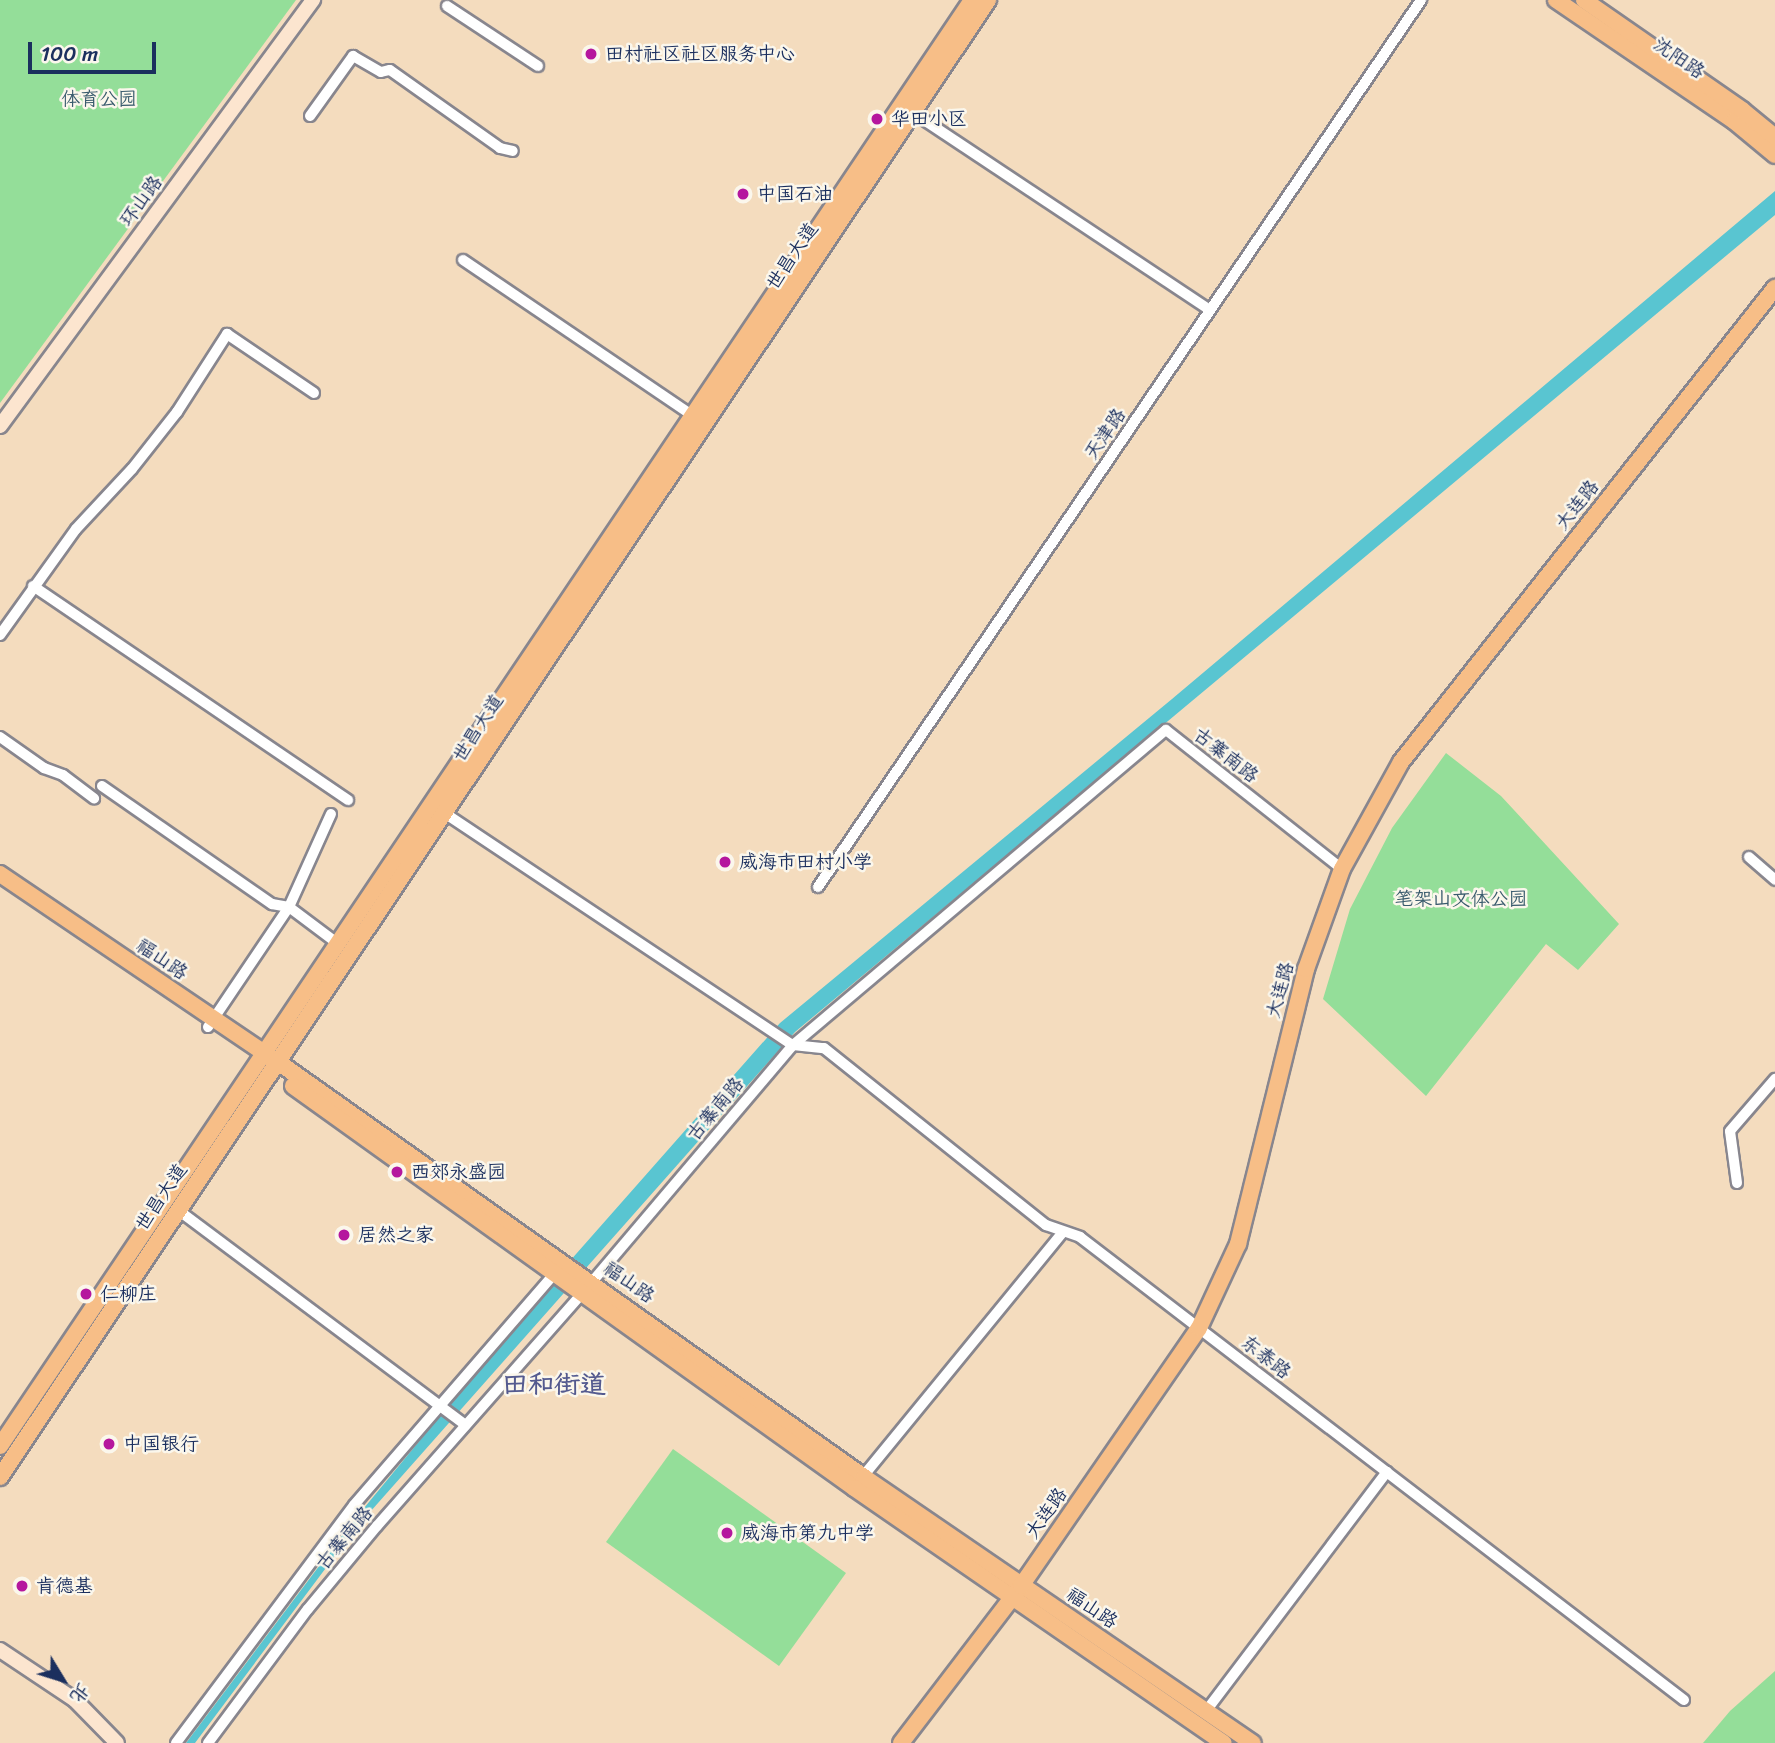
<!DOCTYPE html>
<html>
<head>
<meta charset="utf-8">
<style>
  body { margin:0 }
  #map { position:relative; width:1775px; height:1743px; overflow:hidden; background:#f4dcbe; font-family:Sriracha,"LXGW WenKai TC",sans-serif }
  div>[style] { position:absolute }
  .green>* { inset:0; background:#94de99 }
  .water>* { inset:0; background:#59c5d1 }
  .roads { filter:drop-shadow(2px 0 #88868e) drop-shadow(-2px 0 #88868e) drop-shadow(0 2px #88868e) drop-shadow(0 -2px #88868e) }
  .street>* { height:10px; margin:-5px; padding:0 5px; transform-origin:5px; border-radius:5px; background:#fff }
  .secondary>* { height:14px; margin:-7px; padding:0 7px; transform-origin:7px; border-radius:7px; background:#fce5cf }
  .primary>* { height:16px; margin:-8px; padding:0 8px; transform-origin:8px; border-radius:8px; background:#f7be87 }
  .dots>* { width:19px; height:19px; translate:-50% -50%; box-sizing:border-box; border:4px solid #fbf7ec; border-radius:50% }
  span { translate:-50% -50%; white-space:nowrap; text-align:center; line-height:1.15; -webkit-text-stroke:5px #fbf7ec; paint-order:stroke }
  .poi-label { font-size:19px; color:#1b2f5e }
  .left { translate:0 -50%; text-align:left }
  .street-label { font-size:19px; color:#1b2f5e }
  .park-label { font-size:19px; color:#395b6d }
  .district-label { font-size:26px; color:#545a8f; font-weight:700 }
  .north { position:absolute; left:28px; top:1645px; width:70px; height:70px; -webkit-text-stroke:5px #fbf7ec; paint-order:stroke; rotate:128deg; font-size:19px; font-weight:700; line-height:28px; text-align:center; color:#1b2f5e }
  .north::after { content:''; display:block; margin:auto; width:24px; height:32px; background:#1b2f5e; clip-path:polygon(50% 0,100% 100%,50% 72%,0 100%) }
  .scale { position:absolute; left:28px; top:42px; width:128px; height:32px; box-sizing:border-box; border:4px solid #1b2f5e; border-top:0; padding-left:9px; font-size:21px; line-height:24px; white-space:nowrap; color:#1b2f5e; -webkit-text-stroke:5px #fbf7ec; paint-order:stroke }
</style>
</head>
<body>
<div id="map">
  <div class="green">
    <i style="clip-path:polygon(0 0,296px 0,0 403px)"></i>
    <i style="clip-path:polygon(1446px 753px,1501px 796px,1619px 924px,1578px 970px,1546px 944px,1426px 1096px,1323px 999px,1350px 909px,1392px 828px)"></i>
    <i style="clip-path:polygon(673px 1449px,846px 1573px,779px 1666px,606px 1542px)"></i>
    <i style="clip-path:polygon(1775px 1671px,1775px 1743px,1703px 1743px,1730px 1711px)"></i>
  </div>
  <div class="water">
    <i style="clip-path:polygon(1775px 191px,1775px 215px,795px 1032px,355px 1529px,195px 1743px,186px 1743px,350px 1525px,539px 1296px,780px 1023px,1172px 699px)"></i>
  </div>
  <div class="roads">
    <div class="street">
      <i style="left:447px;top:6px;width:109px;rotate:33.4deg"></i>
      <i style="left:909px;top:110px;width:361px;rotate:33.6deg"></i>
      <i style="left:310px;top:116px;width:74px;rotate:-54.4deg"></i>
      <i style="left:353px;top:56px;width:32px;rotate:30deg"></i>
      <i style="left:381px;top:72px;width:9px;rotate:-13deg"></i>
      <i style="left:390px;top:70px;width:135px;rotate:35.3deg"></i>
      <i style="left:500px;top:148px;width:13px;rotate:13deg"></i>
      <i style="left:463px;top:260px;width:284px;rotate:34.1deg"></i>
      <i style="left:33px;top:586px;width:381px;rotate:34.2deg"></i>
      <i style="left:0;top:635px;width:130px;rotate:-54.4deg"></i>
      <i style="left:76px;top:529px;width:82px;rotate:-47deg"></i>
      <i style="left:132px;top:469px;width:73px;rotate:-51.7deg"></i>
      <i style="left:177px;top:412px;width:93px;rotate:-57.3deg"></i>
      <i style="left:227px;top:334px;width:105px;rotate:34.1deg"></i>
      <i style="left:0;top:737px;width:54px;rotate:35.2deg"></i>
      <i style="left:44px;top:768px;width:20px;rotate:20deg"></i>
      <i style="left:63px;top:775px;width:39px;rotate:37deg"></i>
      <i style="left:102px;top:786px;width:207px;rotate:34.8deg"></i>
      <i style="left:272px;top:904px;width:17px;rotate:10deg"></i>
      <i style="left:289px;top:907px;width:60px;rotate:36.9deg"></i>
      <i style="left:446px;top:814px;width:417px;rotate:33.7deg"></i>
      <i style="left:793px;top:1045px;width:31px;rotate:6deg"></i>
      <i style="left:1749px;top:857px;width:35px;rotate:41deg"></i>
      <i style="left:818px;top:887px;width:1073px;rotate:-55.79deg"></i>
      <i style="left:208px;top:1027px;width:145px;rotate:-56deg"></i>
      <i style="left:289px;top:907px;width:102px;rotate:-65.7deg"></i>
      <i style="left:824px;top:1048px;width:284px;rotate:38.6deg"></i>
      <i style="left:1046px;top:1225px;width:36px;rotate:19deg"></i>
      <i style="left:1080px;top:1237px;width:761px;rotate:37.47deg"></i>
      <i style="left:1737px;top:1183px;width:52px;rotate:-97.7deg"></i>
      <i style="left:1730px;top:1131px;width:69px;rotate:-49.1deg"></i>
      <i style="left:178px;top:1210px;width:359px;rotate:36.8deg"></i>
      <i style="left:860px;top:1480px;width:320px;rotate:-50.7deg"></i>
      <i style="left:1206px;top:1711px;width:300px;rotate:-52.9deg"></i>
      <i style="left:176px;top:1743px;width:297px;rotate:-53.2deg"></i>
      <i style="left:354px;top:1505px;width:307px;rotate:-49.1deg"></i>
      <i style="left:208px;top:1743px;width:167px;rotate:-53.3deg"></i>
      <i style="left:308px;top:1609px;width:108px;rotate:-50.3deg"></i>
      <i style="left:377px;top:1526px;width:325px;rotate:-48.6deg"></i>
      <i style="left:592px;top:1282px;width:311px;rotate:-49.7deg"></i>
      <i style="left:793px;top:1045px;width:488px;rotate:-40.2deg"></i>
      <i style="left:1166px;top:730px;width:224px;rotate:38.3deg"></i>
    </div>
    <div class="secondary">
      <i style="left:0;top:426px;width:529px;rotate:-53.69deg"></i>
      <i style="left:0;top:1650px;width:90px;rotate:33.7deg"></i>
      <i style="left:75px;top:1700px;width:60px;rotate:45.7deg"></i>
    </div>
    <div class="primary">
      <i style="left:1556px;top:0;width:215px;rotate:34.2deg"></i>
      <i style="left:1734px;top:121px;width:53px;rotate:39.7deg"></i>
      <i style="left:1584px;top:0;width:193px;rotate:34.8deg"></i>
      <i style="left:1742px;top:110px;width:43px;rotate:39.3deg"></i>
      <i style="left:0;top:874px;width:336px;rotate:34.1deg"></i>
      <i style="left:278px;top:1062px;width:718px;rotate:35.31deg"></i>
      <i style="left:864px;top:1477px;width:471px;rotate:34.4deg"></i>
      <i style="left:293px;top:1086px;width:690px;rotate:35.62deg"></i>
      <i style="left:854px;top:1488px;width:449px;rotate:34.6deg"></i>
      <i style="left:0;top:1446px;width:1742px;rotate:-56.09deg"></i>
      <i style="left:0;top:1477px;width:1777px;rotate:-56.22deg"></i>
      <i style="left:901px;top:1743px;width:198px;rotate:-52.6deg"></i>
      <i style="left:1021px;top:1586px;width:313px;rotate:-55.4deg"></i>
      <i style="left:1199px;top:1328px;width:93px;rotate:-65.1deg"></i>
      <i style="left:1238px;top:1244px;width:283px;rotate:-76.1deg"></i>
      <i style="left:1306px;top:969px;width:106px;rotate:-70.2deg"></i>
      <i style="left:1342px;top:869px;width:122px;rotate:-61.1deg"></i>
      <i style="left:1401px;top:762px;width:604px;rotate:-51.73deg"></i>
    </div>
  </div>
  <div class="dots">
    <i style="left:591px;top:54px;background:#b5179e"></i>
    <i style="left:877px;top:119px;background:#b5179e"></i>
    <i style="left:743px;top:194px;background:#b5179e"></i>
    <i style="left:725px;top:862px;background:#b5179e"></i>
    <i style="left:397px;top:1172px;background:#b5179e"></i>
    <i style="left:344px;top:1235px;background:#b5179e"></i>
    <i style="left:86px;top:1294px;background:#b5179e"></i>
    <i style="left:109px;top:1444px;background:#b5179e"></i>
    <i style="left:727px;top:1533px;background:#b5179e"></i>
    <i style="left:22px;top:1586px;background:#b5179e"></i>
  </div>
  <div class="poi-label">
    <span class="left" style="left:605px;top:54px">田村社区社区服务中心</span>
    <span class="left" style="left:891px;top:119px">华田小区</span>
    <span class="left" style="left:757px;top:194px">中国石油</span>
    <span class="left" style="left:739px;top:862px">威海市田村小学</span>
    <span class="left" style="left:411px;top:1172px">西郊永盛园</span>
    <span class="left" style="left:358px;top:1235px">居然之家</span>
    <span class="left" style="left:100px;top:1294px">仁柳庄</span>
    <span class="left" style="left:123px;top:1444px">中国银行</span>
    <span class="left" style="left:741px;top:1533px">威海市第九中学</span>
    <span class="left" style="left:36px;top:1586px">肯德基</span>
  </div>
  <div class="street-label">
    <span style="left:1679px;top:58px;rotate:34deg">沈阳路</span>
    <span style="left:141px;top:201px;rotate:-54deg">环山路</span>
    <span style="left:792px;top:256px;rotate:-56deg">世昌大道</span>
    <span style="left:1105px;top:434px;rotate:-56deg">天津路</span>
    <span style="left:1577px;top:505px;rotate:-52deg">大连路</span>
    <span style="left:478px;top:728px;rotate:-57deg">世昌大道</span>
    <span style="left:1226px;top:755px;rotate:38deg">古寨南路</span>
    <span style="left:162px;top:959px;rotate:34deg">福山路</span>
    <span style="left:1280px;top:990px;rotate:-75deg">大连路</span>
    <span style="left:715px;top:1109px;rotate:-50deg">古寨南路</span>
    <span style="left:161px;top:1197px;rotate:-56deg">世昌大道</span>
    <span style="left:629px;top:1282px;rotate:35deg">福山路</span>
    <span style="left:1266px;top:1357px;rotate:38deg">东泰路</span>
    <span style="left:1046px;top:1513px;rotate:-55deg">大连路</span>
    <span style="left:344px;top:1538px;rotate:-50deg">古寨南路</span>
    <span style="left:1092px;top:1608px;rotate:34deg">福山路</span>
  </div>
  <div class="park-label">
    <span style="left:99px;top:99px">体育公园</span>
    <span style="left:1461px;top:899px">笔架山文体公园</span>
  </div>
  <div class="district-label">
    <span style="left:554px;top:1385px">田和街道</span>
  </div>
  <div class="north">北</div>
  <div class="scale">100 m</div>
</div>
</body>
</html>
